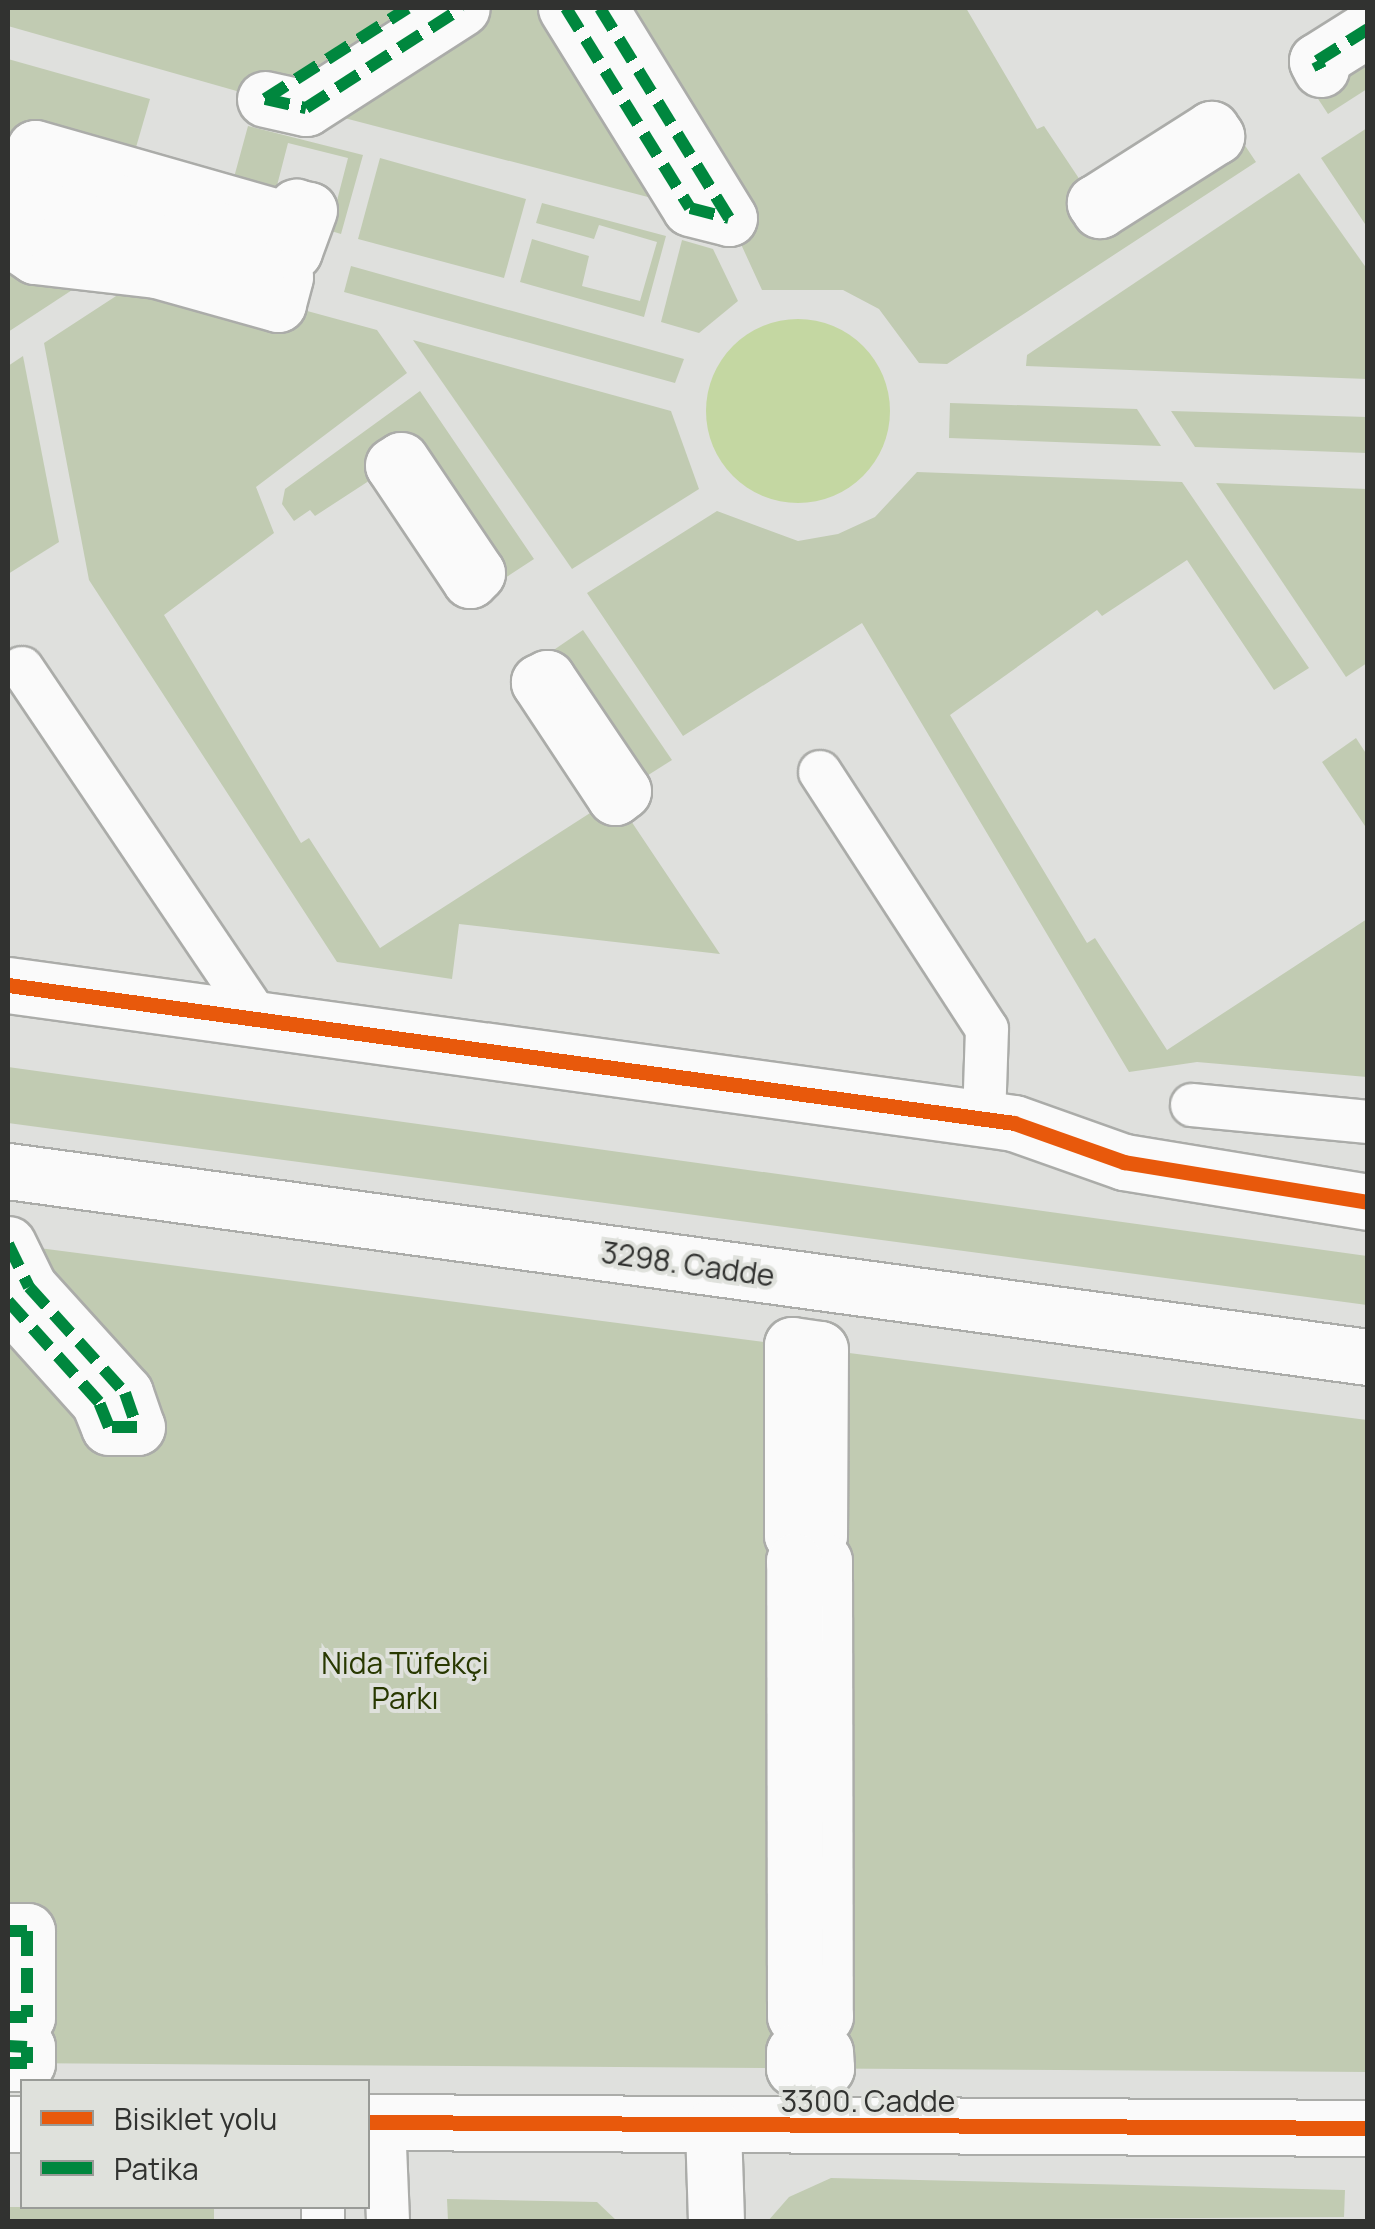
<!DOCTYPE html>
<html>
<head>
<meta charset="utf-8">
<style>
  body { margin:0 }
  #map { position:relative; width:1375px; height:2229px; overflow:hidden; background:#dfe0dd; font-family:Manrope,sans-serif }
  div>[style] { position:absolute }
  .green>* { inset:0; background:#c1cbb2 }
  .water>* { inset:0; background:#c4d7a2 }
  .round { border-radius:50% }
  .roads { filter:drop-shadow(2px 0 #abaca9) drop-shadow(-2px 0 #abaca9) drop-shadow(0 2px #abaca9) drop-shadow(0 -2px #abaca9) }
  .service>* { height:42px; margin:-21px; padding:0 21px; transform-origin:21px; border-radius:21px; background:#fafafa }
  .pedestrian>* { height:55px; margin:-27.5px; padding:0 27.5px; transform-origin:27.5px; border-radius:27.5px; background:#fafafa }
  .minor>* { height:55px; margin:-27.5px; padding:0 27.5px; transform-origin:27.5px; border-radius:27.5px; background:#fafafa }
  .quiet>* { height:12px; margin-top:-6px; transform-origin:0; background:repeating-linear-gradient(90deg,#00873e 0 25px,transparent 0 37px) }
  .cycleway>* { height:15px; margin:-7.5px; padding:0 7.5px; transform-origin:7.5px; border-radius:7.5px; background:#e8590c }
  span { translate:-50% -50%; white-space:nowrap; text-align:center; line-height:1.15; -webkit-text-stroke:8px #dfe1dc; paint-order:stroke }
  .street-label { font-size:30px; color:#313230 }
  .park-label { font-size:30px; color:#283800 }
  .frame { position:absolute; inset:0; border:10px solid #313230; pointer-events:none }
  .legend { position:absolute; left:20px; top:2079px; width:350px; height:130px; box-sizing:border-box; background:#dfe1dc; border:2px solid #999b97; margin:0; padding:12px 18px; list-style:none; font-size:30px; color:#313230 }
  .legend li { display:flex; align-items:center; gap:20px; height:50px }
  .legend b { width:50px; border:2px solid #999b97 }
</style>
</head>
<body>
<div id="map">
  <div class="green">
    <i style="clip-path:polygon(8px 8px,408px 8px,265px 99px,8px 26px)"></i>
    <i style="clip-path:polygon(462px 8px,566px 8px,690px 208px,306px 108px)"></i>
    <i style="clip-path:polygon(600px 8px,966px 8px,1037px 129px,1044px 126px,1100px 210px,1232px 126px,1256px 162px,947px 364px,919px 363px,879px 309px,843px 290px,762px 290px,729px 218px)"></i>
    <i style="clip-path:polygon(1367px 39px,1367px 89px,1328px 114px,1305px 79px)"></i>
    <i style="clip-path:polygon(8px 59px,150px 99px,128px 175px,8px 141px)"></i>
    <i style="clip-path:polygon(248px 126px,363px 155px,341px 234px,305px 223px,333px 216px,348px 158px,288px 143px,273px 201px,227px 203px)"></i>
    <i style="clip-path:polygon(1367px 128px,1367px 227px,1321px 158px)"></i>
    <i style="clip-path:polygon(380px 158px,526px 199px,504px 278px,358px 239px)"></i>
    <i style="clip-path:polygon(1299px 173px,1367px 269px,1367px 379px,1026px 366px,1027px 355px)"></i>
    <i style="clip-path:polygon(542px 203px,666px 236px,644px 317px,520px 282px,532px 239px,589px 256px,582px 286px,640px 301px,657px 242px,599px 225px,594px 239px,536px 223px)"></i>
    <i style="clip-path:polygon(8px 238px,95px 275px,8px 332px)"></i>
    <i style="clip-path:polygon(682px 240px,713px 249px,738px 301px,699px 333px,661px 322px)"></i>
    <i style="clip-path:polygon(351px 266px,684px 359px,675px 383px,344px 292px)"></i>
    <i style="clip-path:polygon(156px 270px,377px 330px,407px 373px,256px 487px,274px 533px,164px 615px,301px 843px,309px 838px,380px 948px,615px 797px,720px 954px,459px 924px,452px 979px,337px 962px,89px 580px,44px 343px)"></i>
    <i style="clip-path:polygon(413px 340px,671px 411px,699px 489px,572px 569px)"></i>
    <i style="clip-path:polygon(23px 356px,59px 542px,8px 574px,8px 366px)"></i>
    <i style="clip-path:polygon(420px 391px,534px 559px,488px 589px,401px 460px,315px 516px,310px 510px,294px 521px,282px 504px,285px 489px)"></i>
    <i style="clip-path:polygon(950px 403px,1137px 409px,1161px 446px,949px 438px)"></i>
    <i style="clip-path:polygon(1171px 411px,1367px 417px,1367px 453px,1195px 447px)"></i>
    <i style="clip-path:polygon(917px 472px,1182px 482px,1309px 668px,1274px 690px,1187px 560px,1102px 616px,1097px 610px,950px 715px,1087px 943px,1095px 938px,1167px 1050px,1367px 919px,1367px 1077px,1197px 1062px,1129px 1072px,862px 623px,683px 736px,587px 593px,717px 511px,798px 541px,838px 534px,875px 517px)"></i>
    <i style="clip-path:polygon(1216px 483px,1367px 489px,1367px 663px,1346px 677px)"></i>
    <i style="clip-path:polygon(583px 630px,672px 760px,623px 791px,536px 662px)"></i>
    <i style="clip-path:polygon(1356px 738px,1367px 755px,1367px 829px,1322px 762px)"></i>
    <i style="clip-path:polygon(8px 1067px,1367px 1256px,1367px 1305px,8px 1123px)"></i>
    <i style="clip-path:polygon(8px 1244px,1367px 1420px,1367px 2072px,8px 2063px)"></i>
    <i style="clip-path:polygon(831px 2178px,1345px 2190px,1344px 2217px,768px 2221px,789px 2197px)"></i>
    <i style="clip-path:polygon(447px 2199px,597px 2202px,617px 2221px,448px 2221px)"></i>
    <i style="clip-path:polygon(8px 2207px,214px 2207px,214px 2221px,8px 2221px)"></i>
  </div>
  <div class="water">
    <i class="round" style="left:706px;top:319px;width:184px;height:184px"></i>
  </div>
  <div class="roads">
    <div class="service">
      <i style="left:22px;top:668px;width:424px;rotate:56deg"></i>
      <i style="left:820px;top:772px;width:306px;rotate:57deg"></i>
      <i style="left:987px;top:1029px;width:90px;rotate:91.9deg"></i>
      <i style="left:1192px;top:1105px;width:177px;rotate:5.5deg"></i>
      <i style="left:384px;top:2121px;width:101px;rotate:87.7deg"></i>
      <i style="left:323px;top:2206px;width:16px;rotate:90deg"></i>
    </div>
    <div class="pedestrian">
      <i style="left:566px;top:8px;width:235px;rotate:58.2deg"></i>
      <i style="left:690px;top:208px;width:40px;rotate:14.4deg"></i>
      <i style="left:729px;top:218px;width:246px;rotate:-121.6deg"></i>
      <i style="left:1321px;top:69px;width:9px;rotate:-117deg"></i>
      <i style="left:1317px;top:61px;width:60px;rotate:-32.1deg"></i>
      <i style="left:265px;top:99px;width:42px;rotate:12.4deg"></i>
      <i style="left:306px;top:108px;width:185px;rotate:-32.7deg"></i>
      <i style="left:1211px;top:129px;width:9px;rotate:54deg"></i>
      <i style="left:1216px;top:136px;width:138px;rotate:147.5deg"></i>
      <i style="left:1100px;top:210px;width:9px;rotate:-126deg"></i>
      <i style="left:1095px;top:203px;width:138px;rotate:-32.5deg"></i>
      <i style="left:35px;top:148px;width:267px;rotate:15.9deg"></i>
      <i style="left:292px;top:221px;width:15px;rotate:-74deg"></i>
      <i style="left:296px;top:207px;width:13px;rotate:13deg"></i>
      <i style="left:309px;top:210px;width:44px;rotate:110.1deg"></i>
      <i style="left:294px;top:251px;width:277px;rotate:-164.5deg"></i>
      <i style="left:27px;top:177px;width:30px;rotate:-75deg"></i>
      <i style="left:20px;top:203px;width:275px;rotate:15.6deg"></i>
      <i style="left:285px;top:277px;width:28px;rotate:105deg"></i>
      <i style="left:278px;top:304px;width:127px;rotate:-164.4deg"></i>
      <i style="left:156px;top:270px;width:122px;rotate:-173.4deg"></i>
      <i style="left:35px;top:256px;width:30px;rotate:-146deg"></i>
      <i style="left:10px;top:239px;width:37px;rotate:-74deg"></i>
      <i style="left:401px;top:460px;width:136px;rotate:56.1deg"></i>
      <i style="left:477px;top:573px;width:10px;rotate:135deg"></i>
      <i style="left:470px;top:580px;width:138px;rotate:-123.8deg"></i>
      <i style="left:393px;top:465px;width:9px;rotate:-32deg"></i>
      <i style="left:547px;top:678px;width:136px;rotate:56.1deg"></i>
      <i style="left:623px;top:791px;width:10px;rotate:143deg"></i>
      <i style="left:615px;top:797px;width:138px;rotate:-123.5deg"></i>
      <i style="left:539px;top:682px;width:9px;rotate:-27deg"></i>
      <i style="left:8px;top:1244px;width:48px;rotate:64deg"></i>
      <i style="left:29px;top:1287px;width:143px;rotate:47.8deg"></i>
      <i style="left:125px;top:1393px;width:36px;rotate:71deg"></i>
      <i style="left:137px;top:1427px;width:28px;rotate:180deg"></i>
      <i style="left:109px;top:1427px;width:27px;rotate:-112deg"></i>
      <i style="left:99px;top:1402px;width:136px;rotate:-132deg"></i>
      <i style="left:792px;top:1345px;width:28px;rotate:8deg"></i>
      <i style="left:820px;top:1349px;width:186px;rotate:90.3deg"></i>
      <i style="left:819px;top:1535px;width:27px;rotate:180deg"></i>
      <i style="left:792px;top:1535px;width:190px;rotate:-90deg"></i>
      <i style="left:794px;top:1561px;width:30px"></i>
      <i style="left:824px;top:1561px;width:455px;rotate:89.9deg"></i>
      <i style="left:825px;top:2016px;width:30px;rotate:180deg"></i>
      <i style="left:795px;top:2016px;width:455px;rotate:-90.1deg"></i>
      <i style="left:8px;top:1931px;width:19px"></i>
      <i style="left:27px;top:1931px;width:86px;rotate:90deg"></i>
      <i style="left:27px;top:2017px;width:19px;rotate:180deg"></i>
      <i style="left:8px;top:2046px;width:19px;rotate:3deg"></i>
      <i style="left:27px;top:2047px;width:16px;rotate:90deg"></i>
      <i style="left:27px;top:2063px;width:19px;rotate:180deg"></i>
      <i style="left:794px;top:2052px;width:31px"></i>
      <i style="left:825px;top:2052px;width:16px;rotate:86deg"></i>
      <i style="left:826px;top:2068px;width:32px;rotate:180deg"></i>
      <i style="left:794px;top:2068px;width:16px;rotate:-90deg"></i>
    </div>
    <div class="minor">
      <i style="left:8px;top:985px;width:1015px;rotate:7.81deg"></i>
      <i style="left:1014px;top:1123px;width:117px;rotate:19.5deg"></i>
      <i style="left:1124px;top:1162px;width:247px;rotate:9.3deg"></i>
      <i style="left:8px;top:1171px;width:1373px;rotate:7.79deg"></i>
      <i style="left:368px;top:2122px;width:1000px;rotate:0.34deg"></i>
      <i style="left:8px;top:2124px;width:14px"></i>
      <i style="left:713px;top:2126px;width:96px;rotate:88.2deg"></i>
    </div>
  </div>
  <div class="quiet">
    <i style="left:566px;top:8px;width:235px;rotate:58.2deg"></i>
    <i style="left:690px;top:208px;width:40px;rotate:14.4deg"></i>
    <i style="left:729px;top:218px;width:246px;rotate:-121.6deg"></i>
    <i style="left:1321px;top:69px;width:9px;rotate:-117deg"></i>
    <i style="left:1317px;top:61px;width:60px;rotate:-32.1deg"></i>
    <i style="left:265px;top:99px;width:42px;rotate:12.4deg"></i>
    <i style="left:306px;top:108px;width:185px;rotate:-32.7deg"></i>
    <i style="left:265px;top:99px;width:169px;rotate:-32.5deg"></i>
    <i style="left:8px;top:1244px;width:48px;rotate:64deg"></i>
    <i style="left:29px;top:1287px;width:143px;rotate:47.8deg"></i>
    <i style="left:125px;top:1393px;width:36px;rotate:71deg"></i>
    <i style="left:137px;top:1427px;width:28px;rotate:180deg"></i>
    <i style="left:109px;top:1427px;width:27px;rotate:-112deg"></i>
    <i style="left:99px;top:1402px;width:136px;rotate:-132deg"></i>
    <i style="left:8px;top:1931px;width:19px"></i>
    <i style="left:27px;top:1931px;width:86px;rotate:90deg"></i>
    <i style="left:27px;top:2017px;width:19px;rotate:180deg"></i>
    <i style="left:8px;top:2046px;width:19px;rotate:3deg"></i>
    <i style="left:27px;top:2047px;width:16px;rotate:90deg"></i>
    <i style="left:27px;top:2063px;width:19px;rotate:180deg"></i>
  </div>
  <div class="cycleway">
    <i style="left:8px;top:985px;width:1015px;rotate:7.81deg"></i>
    <i style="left:1014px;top:1123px;width:117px;rotate:19.5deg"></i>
    <i style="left:1124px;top:1162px;width:247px;rotate:9.3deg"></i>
    <i style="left:368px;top:2122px;width:1000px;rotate:0.34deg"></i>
  </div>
  <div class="street-label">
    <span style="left:688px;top:1264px;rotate:8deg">3298. Cadde</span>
    <span style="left:868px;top:2101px">3300. Cadde</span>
  </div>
  <div class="park-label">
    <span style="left:405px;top:1680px">Nida Tüfekçi<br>Parkı</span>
  </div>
  <div class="frame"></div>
  <ul class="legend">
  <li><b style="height:12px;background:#e8590c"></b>Bisiklet yolu</li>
  <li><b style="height:12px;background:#00873e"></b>Patika</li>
  </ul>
</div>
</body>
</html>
